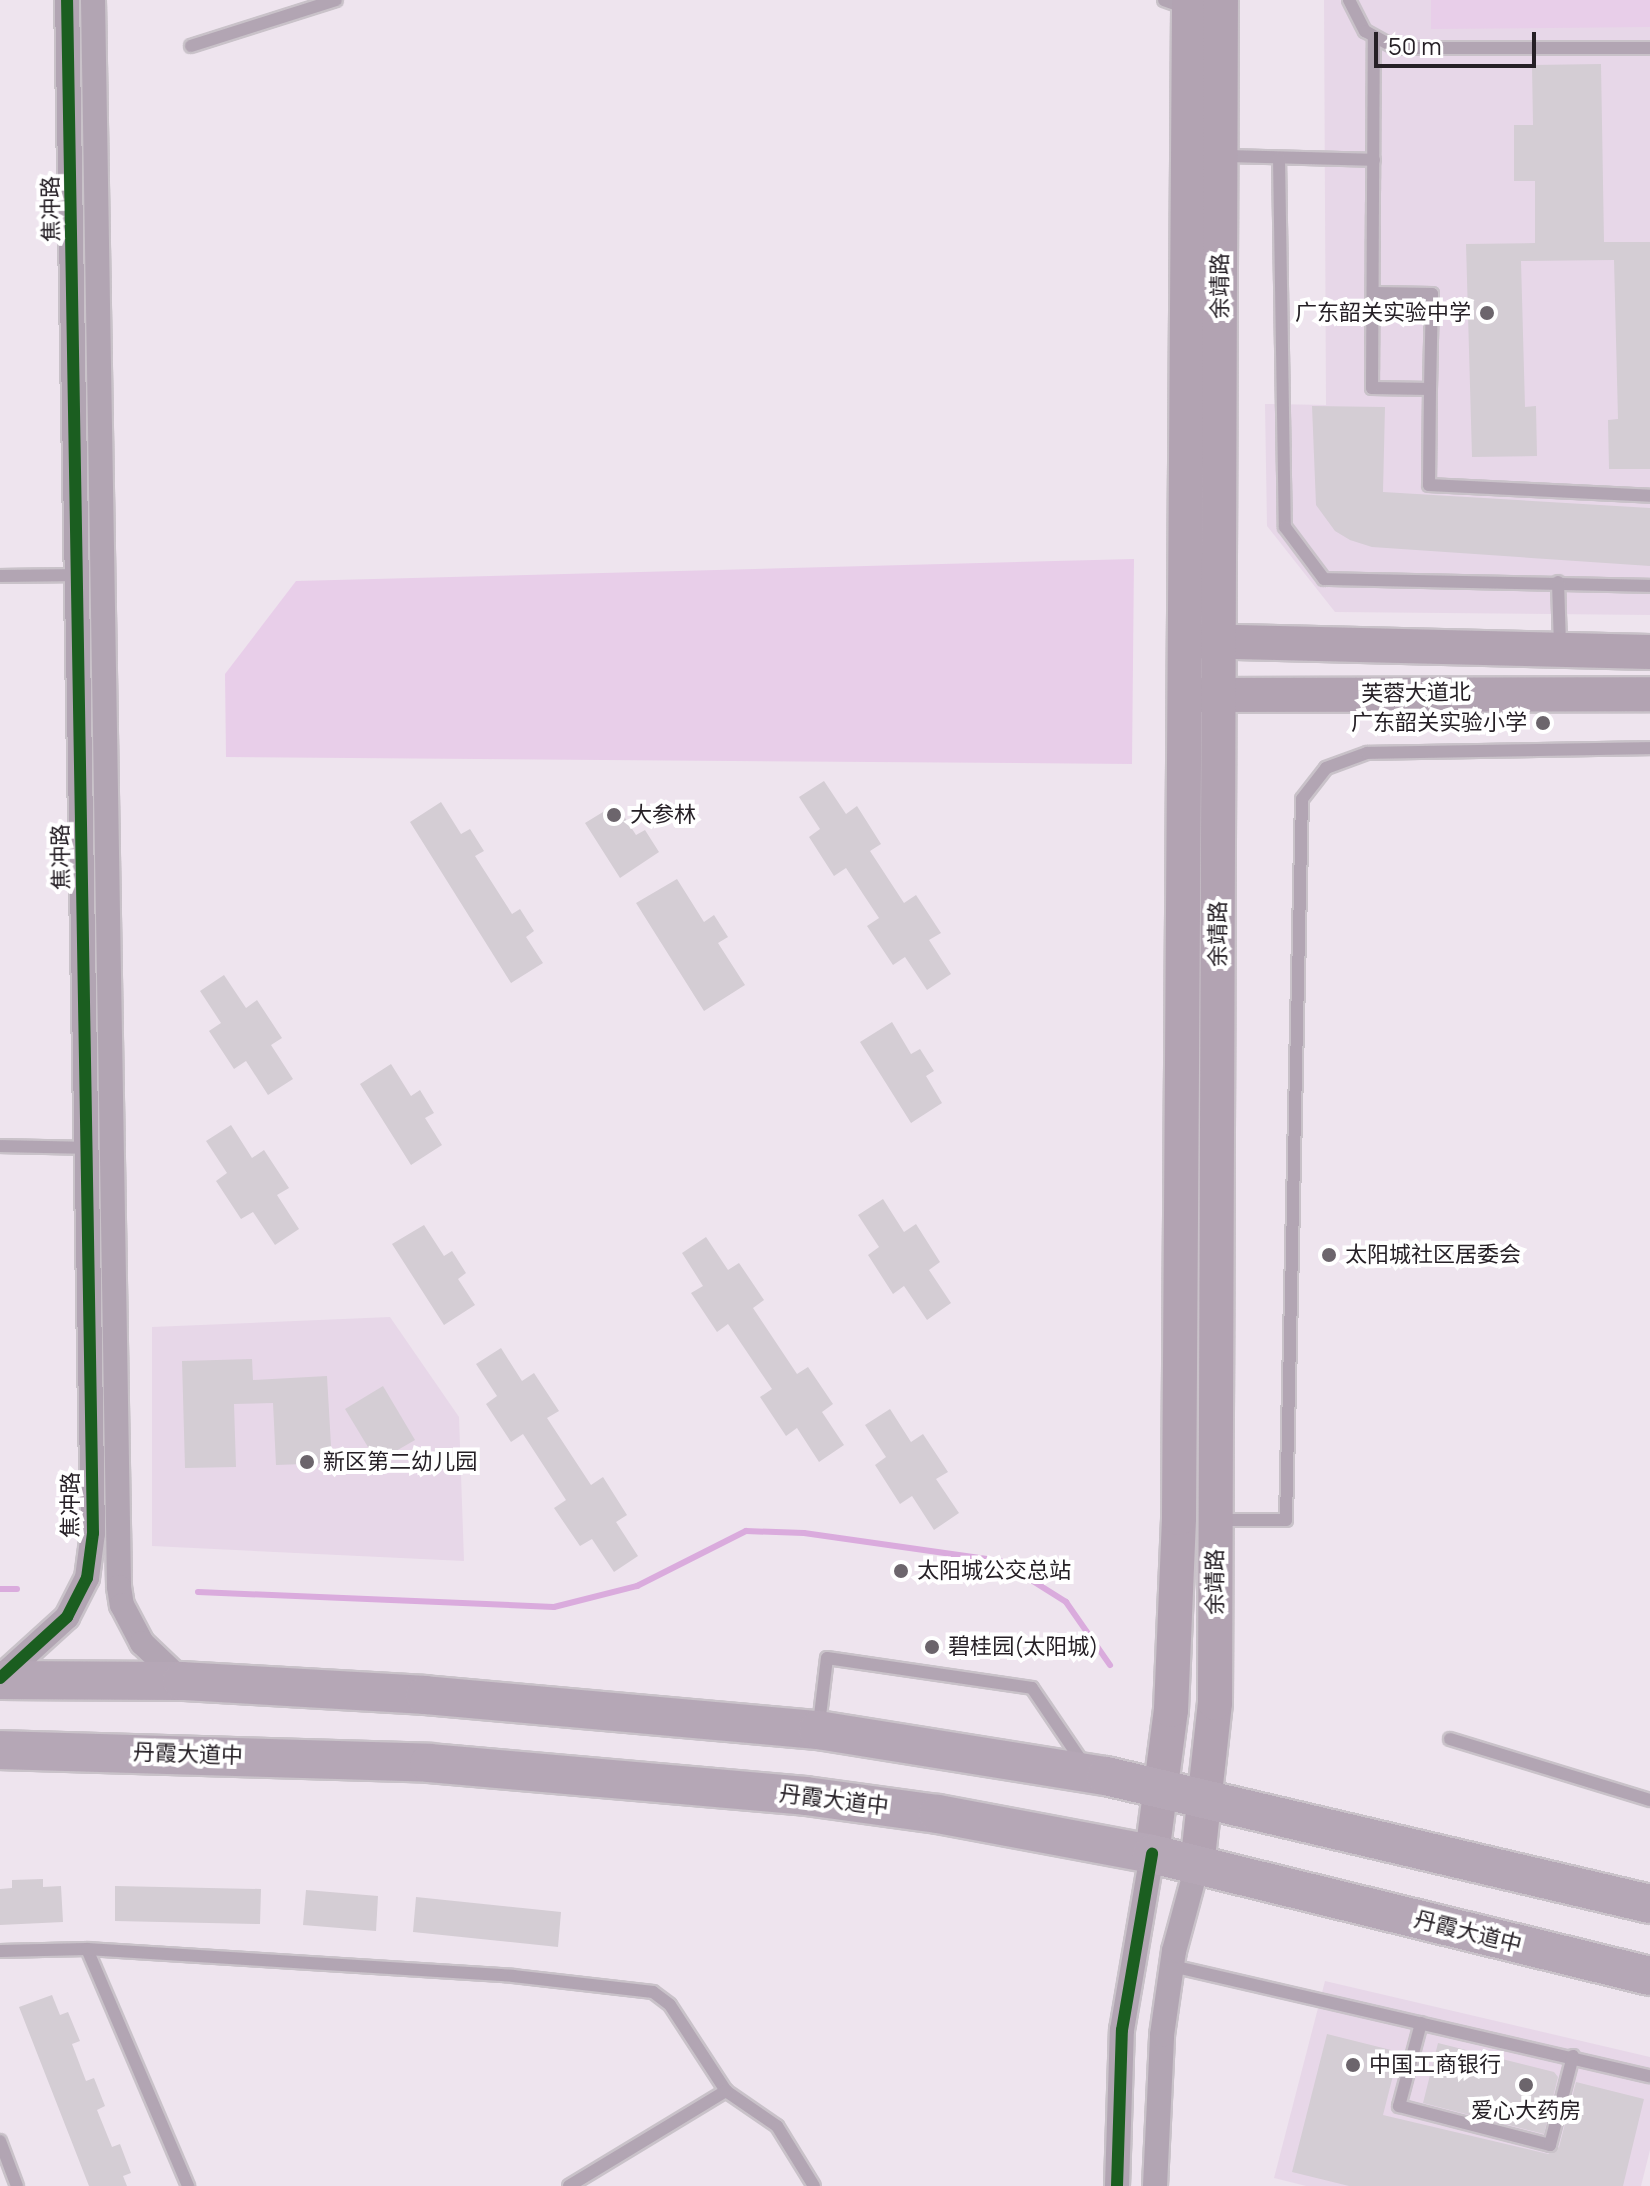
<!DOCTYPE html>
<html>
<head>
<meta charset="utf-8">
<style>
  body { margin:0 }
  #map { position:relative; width:1650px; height:2186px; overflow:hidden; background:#eee4ee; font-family:Manrope,"Noto Sans SC",sans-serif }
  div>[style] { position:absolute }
  .built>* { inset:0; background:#e7d7e8 }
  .green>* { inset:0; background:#e8cee9 }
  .stream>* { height:6px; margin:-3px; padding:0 3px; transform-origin:3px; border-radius:3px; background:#daabdd }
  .building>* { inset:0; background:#d4cdd4 }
  .roads { filter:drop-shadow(2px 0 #c9c2c9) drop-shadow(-2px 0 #c9c2c9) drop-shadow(0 2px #c9c2c9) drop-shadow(0 -2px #c9c2c9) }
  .lane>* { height:12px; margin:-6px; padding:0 6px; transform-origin:6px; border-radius:6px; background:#b2a5b3 }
  .street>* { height:24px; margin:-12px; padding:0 12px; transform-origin:12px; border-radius:12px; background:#b2a5b3 }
  .secondary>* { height:34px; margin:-17px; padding:0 17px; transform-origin:17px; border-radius:17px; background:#b2a3b2 }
  .primary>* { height:38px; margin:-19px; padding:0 19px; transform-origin:19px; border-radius:19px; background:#b5a7b6 }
  .cycleway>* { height:12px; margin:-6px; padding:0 6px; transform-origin:6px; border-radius:6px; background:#1b5e20 }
  .dots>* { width:22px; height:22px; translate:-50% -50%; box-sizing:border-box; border:4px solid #fff; border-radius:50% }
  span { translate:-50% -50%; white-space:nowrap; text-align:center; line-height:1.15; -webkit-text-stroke:8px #fff; paint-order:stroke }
  .street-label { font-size:22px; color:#262026 }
  .poi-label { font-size:22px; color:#262026 }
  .right { translate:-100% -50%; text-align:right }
  .left { translate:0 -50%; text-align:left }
  .scale { position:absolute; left:1374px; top:32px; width:162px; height:36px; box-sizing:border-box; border:4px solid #262026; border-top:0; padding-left:10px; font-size:24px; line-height:28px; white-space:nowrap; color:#262026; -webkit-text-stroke:6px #fff; paint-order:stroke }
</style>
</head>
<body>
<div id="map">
  <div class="built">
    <i style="clip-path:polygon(1324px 0,1650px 0,1650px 615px,1335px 612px,1267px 526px,1265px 404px,1326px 405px)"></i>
    <i style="clip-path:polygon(390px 1317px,459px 1417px,464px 1561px,152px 1546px,152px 1327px)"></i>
    <i style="clip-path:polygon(1325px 1981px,1650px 2057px,1650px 2150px,1641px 2186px,1306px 2186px,1274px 2178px)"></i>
  </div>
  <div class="green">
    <i style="clip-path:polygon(1431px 0,1650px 0,1650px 27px,1431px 29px)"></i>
    <i style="clip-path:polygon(1134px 559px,1132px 764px,226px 757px,225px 674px,296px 581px)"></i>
  </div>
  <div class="stream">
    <i style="left:0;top:1589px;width:17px"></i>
    <i style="left:198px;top:1592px;width:356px;rotate:2.4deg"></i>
    <i style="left:554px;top:1607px;width:86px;rotate:-14.2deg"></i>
    <i style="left:637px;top:1586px;width:122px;rotate:-26.8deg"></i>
    <i style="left:746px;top:1531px;width:58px;rotate:2deg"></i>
    <i style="left:804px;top:1533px;width:199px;rotate:8.1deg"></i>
    <i style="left:1001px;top:1561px;width:77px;rotate:32.2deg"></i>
    <i style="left:1066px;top:1602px;width:77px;rotate:55.1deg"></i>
  </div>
  <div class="building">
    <i style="clip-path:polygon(1601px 64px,1604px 242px,1650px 242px,1650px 469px,1609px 469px,1608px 420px,1618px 419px,1614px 260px,1521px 261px,1525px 407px,1536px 406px,1537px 456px,1472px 457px,1466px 244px,1535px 243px,1535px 181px,1514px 181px,1514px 125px,1533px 125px,1532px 65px)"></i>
    <i style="clip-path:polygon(1312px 406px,1385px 407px,1383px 492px,1650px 508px,1650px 566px,1372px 547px,1350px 540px,1335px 531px,1316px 505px)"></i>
    <i style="clip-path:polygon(824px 781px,846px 814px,857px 806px,881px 844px,870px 851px,904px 903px,916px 895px,941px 933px,929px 940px,951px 974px,927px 990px,905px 957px,893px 965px,867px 926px,879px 918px,863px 894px,846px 868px,834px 876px,809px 837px,820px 829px,799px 797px)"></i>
    <i style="clip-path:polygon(441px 802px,461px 834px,470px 829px,484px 851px,475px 856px,512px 914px,520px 909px,534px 931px,526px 937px,543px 963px,511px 983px,410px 822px)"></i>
    <i style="clip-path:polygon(616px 804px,636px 835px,645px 830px,659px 852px,620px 878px,585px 823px)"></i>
    <i style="clip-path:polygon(677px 879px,704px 922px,714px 915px,728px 937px,718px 943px,745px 985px,704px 1011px,636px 903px)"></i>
    <i style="clip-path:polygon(224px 975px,246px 1008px,257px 1000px,282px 1038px,271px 1045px,293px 1079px,268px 1095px,246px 1061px,234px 1069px,209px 1031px,221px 1023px,200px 991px)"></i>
    <i style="clip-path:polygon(892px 1022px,911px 1054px,920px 1049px,934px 1071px,926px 1076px,942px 1103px,911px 1123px,860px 1042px)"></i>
    <i style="clip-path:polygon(391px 1064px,411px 1096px,420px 1090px,434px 1113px,425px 1118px,442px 1145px,411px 1165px,360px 1084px)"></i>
    <i style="clip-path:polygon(231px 1125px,252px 1158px,264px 1150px,289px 1188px,277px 1195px,299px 1229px,275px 1245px,253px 1212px,241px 1219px,216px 1181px,227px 1173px,206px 1141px)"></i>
    <i style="clip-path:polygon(883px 1199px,904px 1232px,916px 1224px,940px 1262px,929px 1270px,951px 1303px,927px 1320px,904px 1286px,893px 1294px,868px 1255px,879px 1247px,858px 1215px)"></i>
    <i style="clip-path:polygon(424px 1225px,444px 1256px,452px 1251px,466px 1273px,458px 1279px,475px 1305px,444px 1325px,392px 1244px)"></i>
    <i style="clip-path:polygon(706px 1237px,728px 1270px,739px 1263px,764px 1300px,753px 1308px,797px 1374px,808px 1367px,833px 1404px,822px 1412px,844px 1445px,819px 1462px,797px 1428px,786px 1436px,760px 1397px,772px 1389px,728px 1324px,717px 1332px,691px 1293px,703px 1286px,682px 1253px)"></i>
    <i style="clip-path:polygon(501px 1348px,522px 1381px,534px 1373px,559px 1411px,547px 1418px,591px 1485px,603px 1477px,627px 1515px,616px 1522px,638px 1556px,614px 1572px,592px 1539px,580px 1546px,554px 1508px,566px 1500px,523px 1434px,511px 1442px,486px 1404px,497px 1396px,476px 1364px)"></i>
    <i style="clip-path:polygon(252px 1359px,253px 1380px,327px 1376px,332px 1463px,276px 1465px,273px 1403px,234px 1404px,236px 1467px,185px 1468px,182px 1361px)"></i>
    <i style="clip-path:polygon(383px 1386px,415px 1440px,377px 1462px,345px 1409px)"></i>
    <i style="clip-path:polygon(890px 1409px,911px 1442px,923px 1434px,948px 1472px,936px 1479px,959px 1513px,934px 1530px,912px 1496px,900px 1504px,875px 1465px,886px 1457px,865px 1425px)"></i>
    <i style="clip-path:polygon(43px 1879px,43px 1887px,61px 1886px,63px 1922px,0 1925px,0 1889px,12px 1888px,12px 1880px)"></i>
    <i style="clip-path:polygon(115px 1886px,261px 1889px,260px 1924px,115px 1921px)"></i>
    <i style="clip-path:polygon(306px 1890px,378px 1896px,376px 1931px,303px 1925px)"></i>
    <i style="clip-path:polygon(416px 1897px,561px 1912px,558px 1947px,413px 1932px)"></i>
    <i style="clip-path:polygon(52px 1995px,60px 2015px,68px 2012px,80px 2041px,72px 2044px,86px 2081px,94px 2078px,105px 2106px,97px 2110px,112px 2147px,120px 2144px,131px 2173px,123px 2176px,127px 2186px,89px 2186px,19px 2007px)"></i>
    <i style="clip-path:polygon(1327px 2034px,1399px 2052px,1383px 2115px,1548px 2154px,1559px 2147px,1576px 2082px,1644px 2099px,1623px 2186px,1349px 2186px,1292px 2172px)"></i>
    <i style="clip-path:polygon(1438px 2043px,1554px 2072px,1558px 2077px,1544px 2134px,1423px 2103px)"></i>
  </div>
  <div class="roads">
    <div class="lane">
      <i style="left:1164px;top:0;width:23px;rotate:20deg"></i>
      <i style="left:1349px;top:0;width:35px;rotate:63deg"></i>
      <i style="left:1365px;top:31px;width:35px;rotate:29deg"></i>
      <i style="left:1396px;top:48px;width:254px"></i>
      <i style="left:191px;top:46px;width:152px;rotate:-17.6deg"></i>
      <i style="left:1224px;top:156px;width:150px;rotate:1.5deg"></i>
      <i style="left:1279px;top:158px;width:369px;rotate:89.1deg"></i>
      <i style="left:1285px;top:527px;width:65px;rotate:53.1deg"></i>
      <i style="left:1324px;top:579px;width:326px;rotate:1.2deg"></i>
      <i style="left:1374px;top:293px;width:58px;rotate:1deg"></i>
      <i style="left:1432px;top:294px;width:95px;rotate:91.2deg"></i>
      <i style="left:1430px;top:389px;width:58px;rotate:-179deg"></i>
      <i style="left:1372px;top:388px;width:349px;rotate:-89.7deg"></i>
      <i style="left:1430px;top:389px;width:96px;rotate:90.6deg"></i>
      <i style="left:1429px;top:485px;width:221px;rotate:2.8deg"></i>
      <i style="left:0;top:576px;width:77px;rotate:-0.7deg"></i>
      <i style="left:1558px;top:582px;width:65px;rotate:88.2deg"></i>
      <i style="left:0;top:1146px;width:86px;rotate:1.3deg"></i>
      <i style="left:1219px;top:1520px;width:67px"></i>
      <i style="left:1286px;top:1520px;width:721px;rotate:-88.73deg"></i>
      <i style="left:1302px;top:799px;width:39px;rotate:-52deg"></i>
      <i style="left:1326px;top:768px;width:44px;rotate:-20.1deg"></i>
      <i style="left:1367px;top:753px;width:283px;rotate:-1deg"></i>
      <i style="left:819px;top:1724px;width:66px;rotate:-83.1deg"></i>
      <i style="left:827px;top:1658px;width:207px;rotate:8.3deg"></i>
      <i style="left:1032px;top:1688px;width:91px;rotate:55.8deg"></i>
      <i style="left:1450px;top:1739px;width:209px;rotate:17deg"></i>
      <i style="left:87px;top:1949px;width:258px;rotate:66.9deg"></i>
      <i style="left:0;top:1951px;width:87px;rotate:-1.3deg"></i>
      <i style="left:87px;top:1949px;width:427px;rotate:3.6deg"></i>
      <i style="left:513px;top:1976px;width:141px;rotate:6.5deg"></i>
      <i style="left:653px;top:1992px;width:21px;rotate:37deg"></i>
      <i style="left:670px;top:2005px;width:103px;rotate:56.9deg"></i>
      <i style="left:726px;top:2091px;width:62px;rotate:34.5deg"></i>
      <i style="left:777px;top:2126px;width:70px;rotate:58.3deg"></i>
      <i style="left:1172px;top:1966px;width:490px;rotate:13deg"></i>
      <i style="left:1421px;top:2023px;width:86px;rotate:104.8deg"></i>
      <i style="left:1399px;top:2106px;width:156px;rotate:14.5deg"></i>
      <i style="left:1550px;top:2145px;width:92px;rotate:-75.5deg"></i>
      <i style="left:0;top:2141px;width:48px;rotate:69.3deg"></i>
      <i style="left:569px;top:2186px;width:184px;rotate:-31.2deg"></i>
    </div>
    <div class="street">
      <i style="left:93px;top:0;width:1587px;rotate:89.06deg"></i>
      <i style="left:119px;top:1587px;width:18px;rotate:81deg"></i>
      <i style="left:122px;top:1605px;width:43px;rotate:62.2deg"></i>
      <i style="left:142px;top:1643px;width:55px;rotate:43.5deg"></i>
      <i style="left:0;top:1678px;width:91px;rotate:-42.3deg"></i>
      <i style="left:67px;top:1617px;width:44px;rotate:-62.9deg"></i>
      <i style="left:87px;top:1578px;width:45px;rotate:-82.4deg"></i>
      <i style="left:93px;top:1533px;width:1533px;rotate:-90.97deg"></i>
      <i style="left:1117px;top:2186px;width:156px;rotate:-88.2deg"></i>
      <i style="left:1122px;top:2030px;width:179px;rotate:-80.3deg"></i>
      <i style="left:1155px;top:2186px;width:151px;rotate:-87.3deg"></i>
      <i style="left:1162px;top:2035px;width:85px;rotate:-81.9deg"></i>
      <i style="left:1174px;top:1951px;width:88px;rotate:-74.9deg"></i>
    </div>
    <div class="secondary">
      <i style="left:1195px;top:641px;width:455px;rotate:1.4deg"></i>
      <i style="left:1198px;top:695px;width:452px;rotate:-0.1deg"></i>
      <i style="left:1152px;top:1854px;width:145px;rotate:-82.5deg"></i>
      <i style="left:1171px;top:1710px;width:192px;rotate:-87.6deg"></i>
      <i style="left:1179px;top:1518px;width:1518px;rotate:-89.62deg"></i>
      <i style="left:1197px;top:1866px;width:164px;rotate:-83.7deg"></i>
      <i style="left:1215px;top:1703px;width:1703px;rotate:-89.8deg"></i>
    </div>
    <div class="primary">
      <i style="left:0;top:1680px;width:182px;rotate:0.3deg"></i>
      <i style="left:182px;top:1681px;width:243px;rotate:3.3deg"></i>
      <i style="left:425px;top:1695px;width:395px;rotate:5.1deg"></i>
      <i style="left:818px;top:1730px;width:292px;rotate:9.1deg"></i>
      <i style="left:1106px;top:1776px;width:559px;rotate:13.24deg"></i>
      <i style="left:0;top:1750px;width:429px;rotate:1.7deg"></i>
      <i style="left:429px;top:1763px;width:378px;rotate:5deg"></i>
      <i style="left:806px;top:1796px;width:133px;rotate:7.8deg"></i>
      <i style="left:938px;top:1814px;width:218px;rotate:10.6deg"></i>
      <i style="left:1152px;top:1854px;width:513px;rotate:13.77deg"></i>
    </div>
  </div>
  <div class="cycleway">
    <i style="left:0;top:1678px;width:91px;rotate:-42.3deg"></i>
    <i style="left:67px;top:1617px;width:44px;rotate:-62.9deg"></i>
    <i style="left:87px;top:1578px;width:45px;rotate:-82.4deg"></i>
    <i style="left:93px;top:1533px;width:1533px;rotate:-90.97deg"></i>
    <i style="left:1117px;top:2186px;width:156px;rotate:-88.2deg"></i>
    <i style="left:1122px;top:2030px;width:179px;rotate:-80.3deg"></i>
  </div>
  <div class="dots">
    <i style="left:1487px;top:313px;background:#6c656c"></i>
    <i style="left:1543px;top:723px;background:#6c656c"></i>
    <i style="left:614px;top:815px;background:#6c656c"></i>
    <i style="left:1329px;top:1255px;background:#6c656c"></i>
    <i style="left:307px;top:1462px;background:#6c656c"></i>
    <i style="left:901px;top:1571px;background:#6c656c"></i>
    <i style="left:932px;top:1647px;background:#6c656c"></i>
    <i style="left:1353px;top:2065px;background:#6c656c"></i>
    <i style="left:1526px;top:2085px;background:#6c656c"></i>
  </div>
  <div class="street-label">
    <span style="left:51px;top:209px;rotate:-91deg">焦冲路</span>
    <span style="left:1220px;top:286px;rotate:-90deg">余靖路</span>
    <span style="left:1416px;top:693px;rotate:-1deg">芙蓉大道北</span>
    <span style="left:61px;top:857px;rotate:-91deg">焦冲路</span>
    <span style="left:1218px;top:934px;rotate:-90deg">余靖路</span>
    <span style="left:71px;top:1505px;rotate:-90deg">焦冲路</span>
    <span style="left:1215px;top:1582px;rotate:-90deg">余靖路</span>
    <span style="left:188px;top:1754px;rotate:2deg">丹霞大道中</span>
    <span style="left:834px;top:1800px;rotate:7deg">丹霞大道中</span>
    <span style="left:1468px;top:1932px;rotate:14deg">丹霞大道中</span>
  </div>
  <div class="poi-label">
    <span class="right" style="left:1471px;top:313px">广东韶关实验中学</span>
    <span class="right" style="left:1527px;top:723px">广东韶关实验小学</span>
    <span class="left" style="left:630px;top:815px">大参林</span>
    <span class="left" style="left:1345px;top:1255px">太阳城社区居委会</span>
    <span class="left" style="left:323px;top:1462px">新区第二幼儿园</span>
    <span class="left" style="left:917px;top:1571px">太阳城公交总站</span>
    <span class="left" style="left:948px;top:1647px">碧桂园(太阳城)</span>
    <span class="left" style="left:1369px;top:2065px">中国工商银行</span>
    <span style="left:1526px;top:2111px">爱心大药房</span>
  </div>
  <div class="scale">50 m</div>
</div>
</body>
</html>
